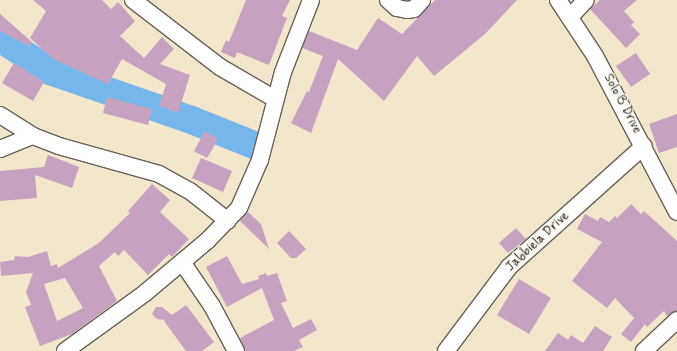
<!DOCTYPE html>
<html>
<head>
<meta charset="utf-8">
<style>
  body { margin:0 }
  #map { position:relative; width:677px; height:351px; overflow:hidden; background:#f2e6cc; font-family:Mynerve,sans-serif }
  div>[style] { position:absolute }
  .river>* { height:28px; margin:-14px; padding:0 14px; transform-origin:14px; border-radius:14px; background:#77b6eb }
  .building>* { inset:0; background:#c6a2c1 }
  .roads { filter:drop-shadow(1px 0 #67635a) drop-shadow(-1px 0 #67635a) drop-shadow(0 1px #67635a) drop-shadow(0 -1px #67635a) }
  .street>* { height:16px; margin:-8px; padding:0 8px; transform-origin:8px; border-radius:8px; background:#fff }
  span { translate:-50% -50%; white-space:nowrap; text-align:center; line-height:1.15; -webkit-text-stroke:3px #fbf7ec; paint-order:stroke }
  .street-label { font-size:13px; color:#1c1c1c }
</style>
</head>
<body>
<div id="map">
  <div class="river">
    <i style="left:0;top:35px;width:7px;rotate:56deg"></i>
    <i style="left:4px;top:41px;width:55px;rotate:33.1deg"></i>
    <i style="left:50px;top:71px;width:152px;rotate:19.1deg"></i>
    <i style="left:194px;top:121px;width:65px;rotate:21.8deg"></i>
  </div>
  <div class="building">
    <i style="clip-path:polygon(33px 0,102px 0,111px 9px,118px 2px,135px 21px,120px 36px,144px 58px,162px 37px,174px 49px,160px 64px,190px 75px,178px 113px,159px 106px,166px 84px,122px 59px,108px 84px,53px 59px,30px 38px,46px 11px)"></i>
    <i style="clip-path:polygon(246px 0,290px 0,282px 16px,287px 18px,269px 65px,237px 52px,235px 58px,221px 52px,226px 40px,229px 42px)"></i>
    <i style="clip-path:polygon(435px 0,517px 0,485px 34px,434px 76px,417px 56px,384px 101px,338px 59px,311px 133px,291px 123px,307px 91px,309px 92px,323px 56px,302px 48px,309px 31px,357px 50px,378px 18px,402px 34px)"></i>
    <i style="clip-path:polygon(600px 0,637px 0,624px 11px,634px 22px,631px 25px,640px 34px,626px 48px,590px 9px)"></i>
    <i style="clip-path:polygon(0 14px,32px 42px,29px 46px,0 31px)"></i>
    <i style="clip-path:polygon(636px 53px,650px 74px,631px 87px,616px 66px)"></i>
    <i style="clip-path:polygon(14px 63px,44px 82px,33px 101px,2px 83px)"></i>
    <i style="clip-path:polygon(107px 97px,152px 109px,148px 125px,103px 113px)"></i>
    <i style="clip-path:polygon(677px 114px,677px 147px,659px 153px,649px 124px)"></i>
    <i style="clip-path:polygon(205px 131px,218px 139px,207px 158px,194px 151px)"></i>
    <i style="clip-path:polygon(48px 155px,79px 167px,72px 188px,35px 175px,37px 198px,0 201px,0 171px,44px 167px)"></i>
    <i style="clip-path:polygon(201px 158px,232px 171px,223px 192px,192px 178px)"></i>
    <i style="clip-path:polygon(evenodd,152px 184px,170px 200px,160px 212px,189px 239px,172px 257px,169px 254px,148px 275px,124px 250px,118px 256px,115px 252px,99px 266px,117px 301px,72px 334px,40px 346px,25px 307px,31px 305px,26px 292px,33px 273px,1px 276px,0 262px,14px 260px,15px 256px,28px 257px,47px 251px,51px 266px,57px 264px,58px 268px,99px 243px,130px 213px,128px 211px,152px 184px,65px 278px,83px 308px,57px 321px,44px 284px,65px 278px)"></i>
    <i style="clip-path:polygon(631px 204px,641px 214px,644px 211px,677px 241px,677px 311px,667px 316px,664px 311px,647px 327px,645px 324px,631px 342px,621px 334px,634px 318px,615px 298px,607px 308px,572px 281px,602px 242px,577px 229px,585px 214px,598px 221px,600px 217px,609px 222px,615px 216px,617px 218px)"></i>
    <i style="clip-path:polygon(248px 212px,261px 224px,269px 249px,240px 221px)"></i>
    <i style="clip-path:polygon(516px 228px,526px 239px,508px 253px,499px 243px)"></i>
    <i style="clip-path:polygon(289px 231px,306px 249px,296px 258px,291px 258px,277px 243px)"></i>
    <i style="clip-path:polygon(227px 256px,242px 284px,259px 279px,258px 276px,266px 273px,267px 276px,277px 273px,287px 301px,281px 303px,293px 328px,311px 319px,317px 330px,299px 340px,303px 347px,294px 351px,245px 351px,240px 338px,274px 320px,262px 288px,227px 307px,206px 267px)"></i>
    <i style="clip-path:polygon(519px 279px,551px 298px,529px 334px,497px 315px)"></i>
    <i style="clip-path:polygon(186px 305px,214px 342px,202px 351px,186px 351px,164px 321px,166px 320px,157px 319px,152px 314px,156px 307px,162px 307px,172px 315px)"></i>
    <i style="clip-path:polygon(595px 326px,612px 337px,603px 351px,545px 351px,558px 333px,568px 340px,571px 335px,583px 343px)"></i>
  </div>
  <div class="roads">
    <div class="street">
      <i style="left:133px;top:0;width:110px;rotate:37.6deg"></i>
      <i style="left:220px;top:67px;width:64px;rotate:30.2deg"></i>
      <i style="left:388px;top:0;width:12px;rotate:42deg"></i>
      <i style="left:397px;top:8px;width:10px;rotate:11deg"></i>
      <i style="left:407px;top:10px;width:7px;rotate:-8deg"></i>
      <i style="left:414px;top:9px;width:12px;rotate:-48deg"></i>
      <i style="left:558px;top:0;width:67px;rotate:56.5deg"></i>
      <i style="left:595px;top:56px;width:176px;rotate:62.3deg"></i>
      <i style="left:570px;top:17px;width:23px;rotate:-47deg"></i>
      <i style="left:0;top:115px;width:39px;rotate:32deg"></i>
      <i style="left:33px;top:136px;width:28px;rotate:21deg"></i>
      <i style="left:59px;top:146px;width:104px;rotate:15.6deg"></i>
      <i style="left:159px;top:174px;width:35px;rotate:29deg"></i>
      <i style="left:190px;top:191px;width:48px;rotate:38.3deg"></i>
      <i style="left:0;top:149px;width:35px;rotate:-22deg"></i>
      <i style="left:182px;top:262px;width:53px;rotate:55.7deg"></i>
      <i style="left:212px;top:306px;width:51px;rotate:61.9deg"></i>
      <i style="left:65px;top:351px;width:99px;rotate:-35.9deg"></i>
      <i style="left:145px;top:293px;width:81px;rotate:-40deg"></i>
      <i style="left:207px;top:241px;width:46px;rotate:-45.9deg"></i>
      <i style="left:239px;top:208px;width:52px;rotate:-66.4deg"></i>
      <i style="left:260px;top:160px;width:91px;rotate:-75.4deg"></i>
      <i style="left:283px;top:72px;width:77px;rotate:-68.7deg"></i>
      <i style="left:446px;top:351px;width:105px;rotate:-53.1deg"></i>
      <i style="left:509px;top:267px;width:181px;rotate:-41.9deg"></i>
      <i style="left:644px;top:351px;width:45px;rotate:-43.2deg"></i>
    </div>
  </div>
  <div class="street-label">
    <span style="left:622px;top:104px;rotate:62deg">Solo B Drive</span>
    <span style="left:538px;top:242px;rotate:-43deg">Jabbiela Drive</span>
  </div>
</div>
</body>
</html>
